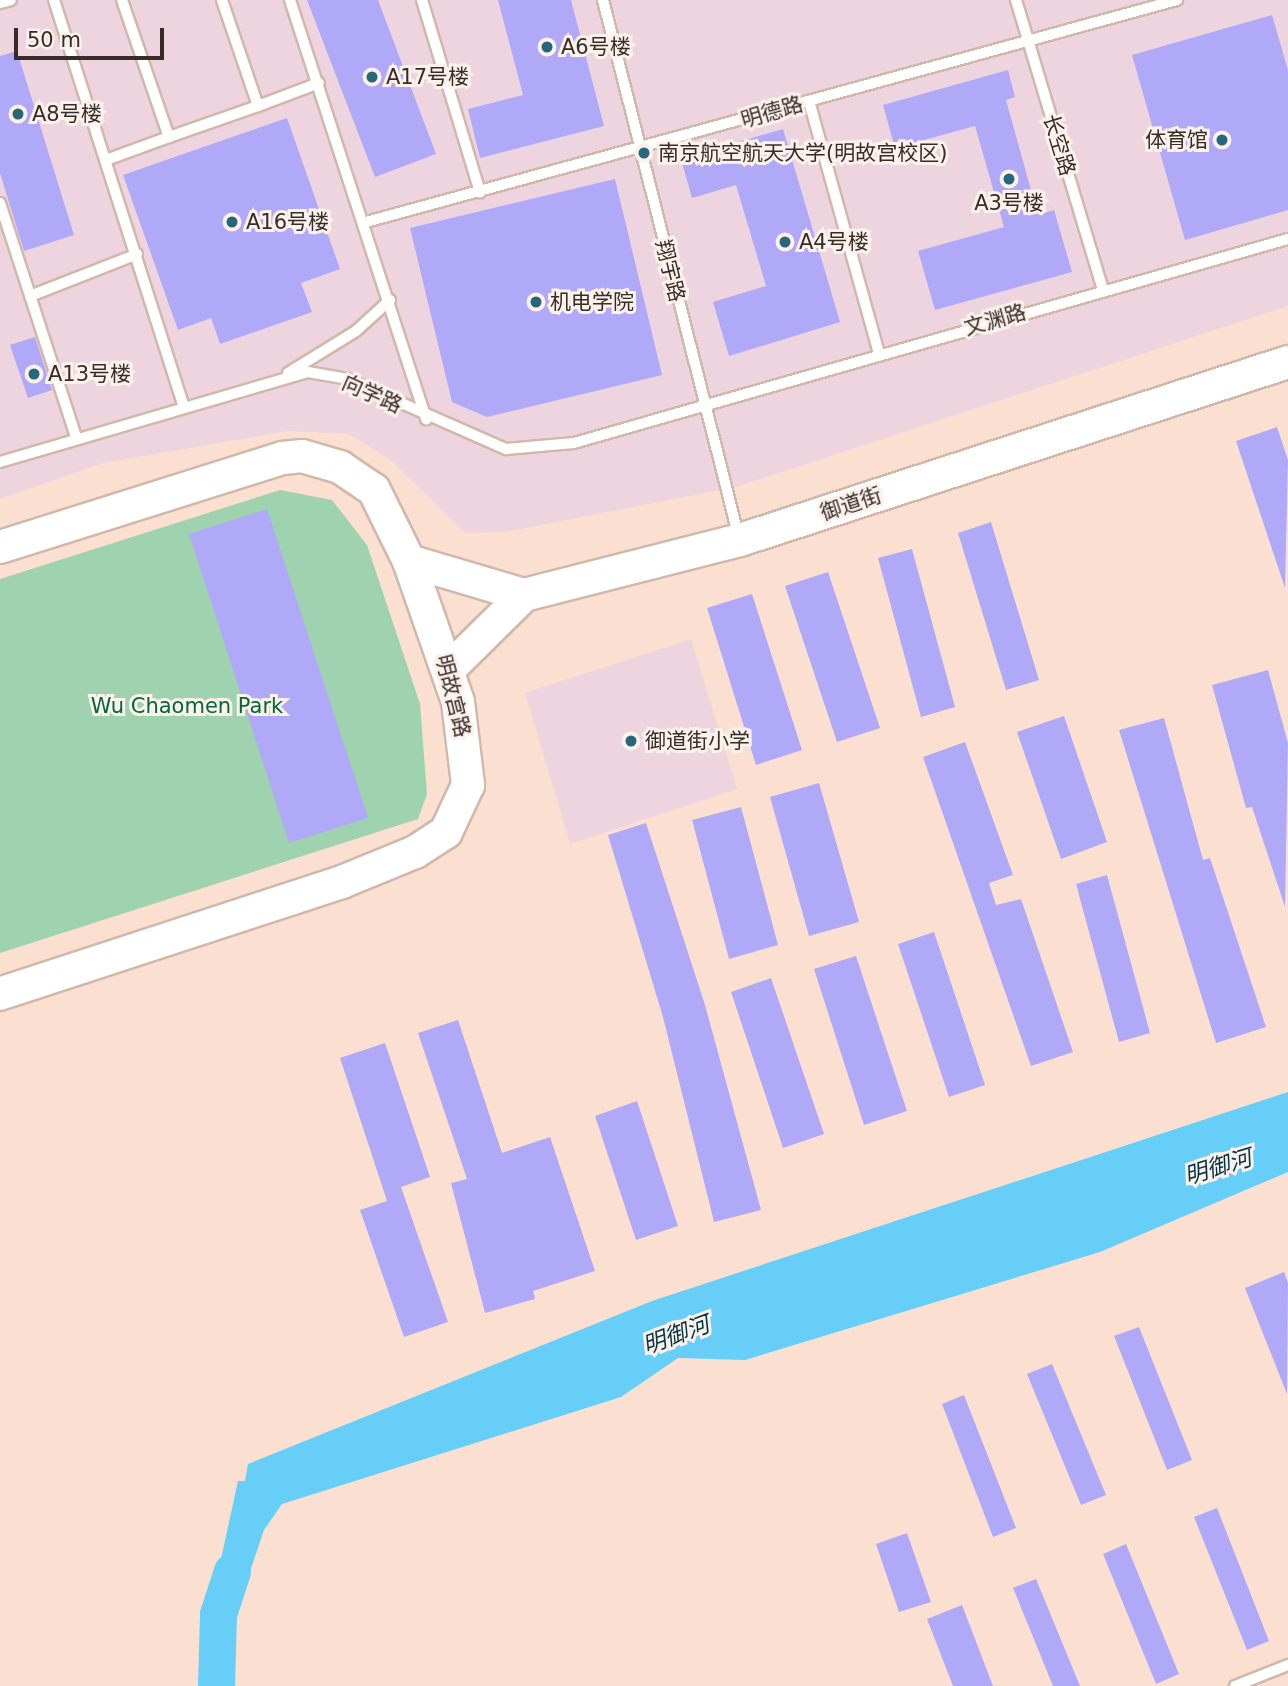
<!DOCTYPE html>
<html>
<head>
<meta charset="utf-8">
<style>
  body { margin:0 }
  #map { position:relative; width:1288px; height:1686px; overflow:hidden; background:#fbe0d2; font-family:"DejaVu Sans","Noto Sans SC",sans-serif }
  div>[style] { position:absolute }
  .education>* { inset:0; background:#edd4df }
  .green>* { inset:0; background:#9fd2ae }
  .water>* { inset:0; background:#67cef8 }
  .river>* { height:37px; margin:-18.5px; padding:0 18.5px; transform-origin:18.5px; border-radius:18.5px; background:#67cef8 }
  .building>* { inset:0; background:#b0a9f8 }
  .roads { filter:drop-shadow(2px 0 #d2b8aa) drop-shadow(-2px 0 #d2b8aa) drop-shadow(0 2px #d2b8aa) drop-shadow(0 -2px #d2b8aa) }
  .lane>* { height:10px; margin:-5px; padding:0 5px; transform-origin:5px; border-radius:5px; background:#fff }
  .primary>* { height:32px; margin:-16px; padding:0 16px; transform-origin:16px; border-radius:16px; background:#fff }
  .dots>* { width:19px; height:19px; translate:-50% -50%; box-sizing:border-box; border:4px solid #fcf1eb; border-radius:50% }
  span { translate:-50% -50%; white-space:nowrap; text-align:center; line-height:1.15; -webkit-text-stroke:6px #fcf1eb; paint-order:stroke }
  .poi-label { font-size:21px; color:#372d28 }
  .left { translate:0 -50%; text-align:left }
  .right { translate:-100% -50%; text-align:right }
  .street-label { font-size:21px; color:#372d28 }
  .park-label { font-size:21px; color:#046838 }
  .water-label { font-size:23px; color:#033445; font-style:italic }
  .scale { position:absolute; left:14px; top:28px; width:150px; height:32px; box-sizing:border-box; border:4px solid #372d28; border-top:0; padding-left:9px; font-size:21px; line-height:24px; white-space:nowrap; color:#372d28; -webkit-text-stroke:5px #fcf1eb; paint-order:stroke }
</style>
</head>
<body>
<div id="map">
  <div class="education">
    <i style="clip-path:polygon(0 0,1288px 0,1288px 306px,736px 487px,504px 532px,465px 533px,392px 461px,349px 434px,288px 431px,103px 463px,0 499px)"></i>
    <i style="clip-path:polygon(691px 639px,737px 789px,570px 844px,525px 693px)"></i>
  </div>
  <div class="green">
    <i style="clip-path:polygon(280px 490px,332px 500px,367px 545px,420px 704px,427px 794px,418px 819px,0 953px,0 579px)"></i>
  </div>
  <div class="water">
    <i style="clip-path:polygon(1288px 1092px,1288px 1172px,1100px 1252px,745px 1360px,678px 1358px,621px 1397px,282px 1504px,264px 1530px,232px 1624px,209px 1614px,238px 1481px,245px 1481px,248px 1464px,652px 1301px)"></i>
  </div>
  <div class="river">
    <i style="left:216px;top:1686px;width:72px;rotate:-88.4deg"></i>
    <i style="left:218px;top:1614px;width:45px;rotate:-72deg"></i>
  </div>
  <div class="building">
    <i style="clip-path:polygon(307px 0,378px 0,436px 154px,375px 177px)"></i>
    <i style="clip-path:polygon(498px 0,571px 0,604px 126px,480px 158px,468px 109px,523px 95px)"></i>
    <i style="clip-path:polygon(1272px 15px,1288px 70px,1288px 210px,1185px 240px,1132px 55px)"></i>
    <i style="clip-path:polygon(17px 51px,74px 235px,24px 251px,0 173px,0 56px)"></i>
    <i style="clip-path:polygon(1008px 70px,1015px 97px,1006px 100px,1038px 215px,1054px 210px,1072px 272px,935px 310px,918px 251px,1004px 227px,975px 126px,895px 148px,883px 105px)"></i>
    <i style="clip-path:polygon(287px 118px,340px 269px,301px 283px,312px 312px,220px 344px,211px 318px,178px 330px,123px 175px)"></i>
    <i style="clip-path:polygon(783px 129px,840px 322px,729px 356px,713px 302px,766px 286px,736px 185px,692px 198px,681px 159px)"></i>
    <i style="clip-path:polygon(615px 179px,662px 375px,487px 417px,452px 402px,410px 228px)"></i>
    <i style="clip-path:polygon(35px 337px,52px 390px,28px 398px,10px 345px)"></i>
    <i style="clip-path:polygon(1277px 427px,1288px 460px,1285px 588px,1236px 441px)"></i>
    <i style="clip-path:polygon(267px 509px,368px 818px,289px 843px,189px 534px)"></i>
    <i style="clip-path:polygon(991px 522px,1039px 680px,1006px 690px,958px 533px)"></i>
    <i style="clip-path:polygon(912px 549px,955px 707px,921px 717px,878px 558px)"></i>
    <i style="clip-path:polygon(828px 572px,880px 728px,837px 742px,785px 586px)"></i>
    <i style="clip-path:polygon(752px 594px,802px 750px,756px 765px,707px 608px)"></i>
    <i style="clip-path:polygon(1268px 670px,1288px 743px,1285px 907px,1252px 807px,1246px 808px,1212px 685px)"></i>
    <i style="clip-path:polygon(1064px 716px,1107px 842px,1061px 859px,1017px 732px)"></i>
    <i style="clip-path:polygon(1164px 718px,1203px 860px,1210px 858px,1266px 1027px,1216px 1043px,1119px 730px)"></i>
    <i style="clip-path:polygon(965px 742px,1013px 875px,989px 883px,996px 905px,1021px 899px,1073px 1052px,1031px 1066px,923px 757px)"></i>
    <i style="clip-path:polygon(819px 783px,859px 922px,809px 936px,770px 797px)"></i>
    <i style="clip-path:polygon(741px 807px,778px 945px,729px 959px,692px 820px)"></i>
    <i style="clip-path:polygon(646px 823px,705px 1005px,761px 1210px,714px 1222px,663px 1017px,608px 835px)"></i>
    <i style="clip-path:polygon(1107px 875px,1150px 1033px,1119px 1042px,1076px 884px)"></i>
    <i style="clip-path:polygon(934px 932px,985px 1085px,949px 1097px,898px 944px)"></i>
    <i style="clip-path:polygon(856px 956px,907px 1111px,864px 1125px,814px 969px)"></i>
    <i style="clip-path:polygon(771px 978px,824px 1134px,783px 1148px,731px 992px)"></i>
    <i style="clip-path:polygon(458px 1020px,502px 1153px,550px 1137px,595px 1271px,533px 1291px,535px 1299px,485px 1313px,451px 1183px,467px 1179px,418px 1033px)"></i>
    <i style="clip-path:polygon(385px 1043px,430px 1177px,401px 1187px,448px 1322px,404px 1337px,360px 1210px,387px 1201px,340px 1058px)"></i>
    <i style="clip-path:polygon(637px 1101px,678px 1226px,636px 1240px,595px 1116px)"></i>
    <i style="clip-path:polygon(1284px 1272px,1288px 1283px,1287px 1394px,1245px 1288px)"></i>
    <i style="clip-path:polygon(1139px 1327px,1192px 1460px,1167px 1470px,1114px 1336px)"></i>
    <i style="clip-path:polygon(1052px 1364px,1106px 1495px,1081px 1505px,1027px 1374px)"></i>
    <i style="clip-path:polygon(964px 1395px,1016px 1528px,993px 1537px,942px 1404px)"></i>
    <i style="clip-path:polygon(1217px 1508px,1269px 1641px,1247px 1650px,1194px 1517px)"></i>
    <i style="clip-path:polygon(907px 1533px,931px 1602px,899px 1612px,876px 1544px)"></i>
    <i style="clip-path:polygon(1126px 1544px,1179px 1674px,1156px 1684px,1103px 1554px)"></i>
    <i style="clip-path:polygon(1036px 1579px,1080px 1686px,1053px 1686px,1013px 1588px)"></i>
    <i style="clip-path:polygon(962px 1605px,993px 1686px,953px 1686px,927px 1619px)"></i>
  </div>
  <div class="roads">
    <div class="lane">
      <i style="left:54px;top:0;width:425px;rotate:72.3deg"></i>
      <i style="left:122px;top:0;width:145px;rotate:71.1deg"></i>
      <i style="left:169px;top:137px;width:94px;rotate:-19.2deg"></i>
      <i style="left:258px;top:106px;width:112px;rotate:-108.8deg"></i>
      <i style="left:290px;top:0;width:441px;rotate:72deg"></i>
      <i style="left:422px;top:0;width:201px;rotate:73.2deg"></i>
      <i style="left:603px;top:0;width:555px;rotate:75.81deg"></i>
      <i style="left:1016px;top:0;width:303px;rotate:73.3deg"></i>
      <i style="left:0;top:3px;width:11px;rotate:-15deg"></i>
      <i style="left:809px;top:101px;width:262px;rotate:74.5deg"></i>
      <i style="left:258px;top:106px;width:65px;rotate:-20.7deg"></i>
      <i style="left:106px;top:160px;width:67px;rotate:-20.1deg"></i>
      <i style="left:0;top:203px;width:246px;rotate:72deg"></i>
      <i style="left:366px;top:222px;width:841px;rotate:-15.31deg"></i>
      <i style="left:30px;top:296px;width:115px;rotate:-21.4deg"></i>
      <i style="left:288px;top:373px;width:80px;rotate:-31.7deg"></i>
      <i style="left:356px;top:331px;width:46px;rotate:-42.4deg"></i>
      <i style="left:0;top:462px;width:321px;rotate:-16.3deg"></i>
      <i style="left:308px;top:372px;width:40px;rotate:10deg"></i>
      <i style="left:347px;top:379px;width:174px;rotate:23.8deg"></i>
      <i style="left:506px;top:449px;width:68px;rotate:-5deg"></i>
      <i style="left:574px;top:443px;width:743px;rotate:-15.95deg"></i>
      <i style="left:1235px;top:1686px;width:57px;rotate:-21.6deg"></i>
    </div>
    <div class="primary">
      <i style="left:0;top:547px;width:297px;rotate:-17.5deg"></i>
      <i style="left:283px;top:458px;width:19px;rotate:-6deg"></i>
      <i style="left:302px;top:456px;width:40px;rotate:16deg"></i>
      <i style="left:340px;top:467px;width:41px;rotate:34.1deg"></i>
      <i style="left:374px;top:490px;width:79px;rotate:63.8deg"></i>
      <i style="left:409px;top:561px;width:149px;rotate:70.8deg"></i>
      <i style="left:458px;top:702px;width:84px;rotate:83.1deg"></i>
      <i style="left:468px;top:785px;width:52px;rotate:115.1deg"></i>
      <i style="left:446px;top:832px;width:37px;rotate:147deg"></i>
      <i style="left:415px;top:852px;width:79px;rotate:157.7deg"></i>
      <i style="left:342px;top:882px;width:360px;rotate:161.9deg"></i>
      <i style="left:409px;top:561px;width:120px;rotate:16.5deg"></i>
      <i style="left:524px;top:595px;width:223px;rotate:-14.3deg"></i>
      <i style="left:740px;top:540px;width:576px;rotate:-17.99deg"></i>
      <i style="left:449px;top:669px;width:105px;rotate:-44.6deg"></i>
    </div>
  </div>
  <div class="dots">
    <i style="left:547px;top:47px;background:#26677b"></i>
    <i style="left:372px;top:77px;background:#26677b"></i>
    <i style="left:18px;top:114px;background:#26677b"></i>
    <i style="left:1222px;top:140px;background:#26677b"></i>
    <i style="left:644px;top:153px;background:#26677b"></i>
    <i style="left:1009px;top:179px;background:#26677b"></i>
    <i style="left:232px;top:222px;background:#26677b"></i>
    <i style="left:785px;top:242px;background:#26677b"></i>
    <i style="left:536px;top:302px;background:#26677b"></i>
    <i style="left:34px;top:374px;background:#26677b"></i>
    <i style="left:631px;top:741px;background:#26677b"></i>
  </div>
  <div class="poi-label">
    <span class="left" style="left:561px;top:47px">A6号楼</span>
    <span class="left" style="left:386px;top:77px">A17号楼</span>
    <span class="left" style="left:32px;top:114px">A8号楼</span>
    <span class="right" style="left:1208px;top:140px">体育馆</span>
    <span class="left" style="left:658px;top:153px">南京航空航天大学(明故宫校区)</span>
    <span style="left:1009px;top:203px">A3号楼</span>
    <span class="left" style="left:246px;top:222px">A16号楼</span>
    <span class="left" style="left:799px;top:242px">A4号楼</span>
    <span class="left" style="left:550px;top:302px">机电学院</span>
    <span class="left" style="left:48px;top:374px">A13号楼</span>
    <span class="left" style="left:645px;top:741px">御道街小学</span>
  </div>
  <div class="street-label">
    <span style="left:772px;top:112px;rotate:-16deg">明德路</span>
    <span style="left:1059px;top:145px;rotate:73deg">长空路</span>
    <span style="left:670px;top:271px;rotate:76deg">翔宇路</span>
    <span style="left:995px;top:320px;rotate:-16deg">文渊路</span>
    <span style="left:372px;top:394px;rotate:24deg">向学路</span>
    <span style="left:851px;top:504px;rotate:-18deg">御道街</span>
    <span style="left:453px;top:696px;rotate:76deg">明故宫路</span>
  </div>
  <div class="park-label">
    <span style="left:187px;top:706px">Wu Chaomen Park</span>
  </div>
  <div class="water-label">
    <span style="left:1218px;top:1167px;rotate:-17deg">明御河</span>
    <span style="left:676px;top:1335px;rotate:-20deg">明御河</span>
  </div>
  <div class="scale">50 m</div>
</div>
</body>
</html>
